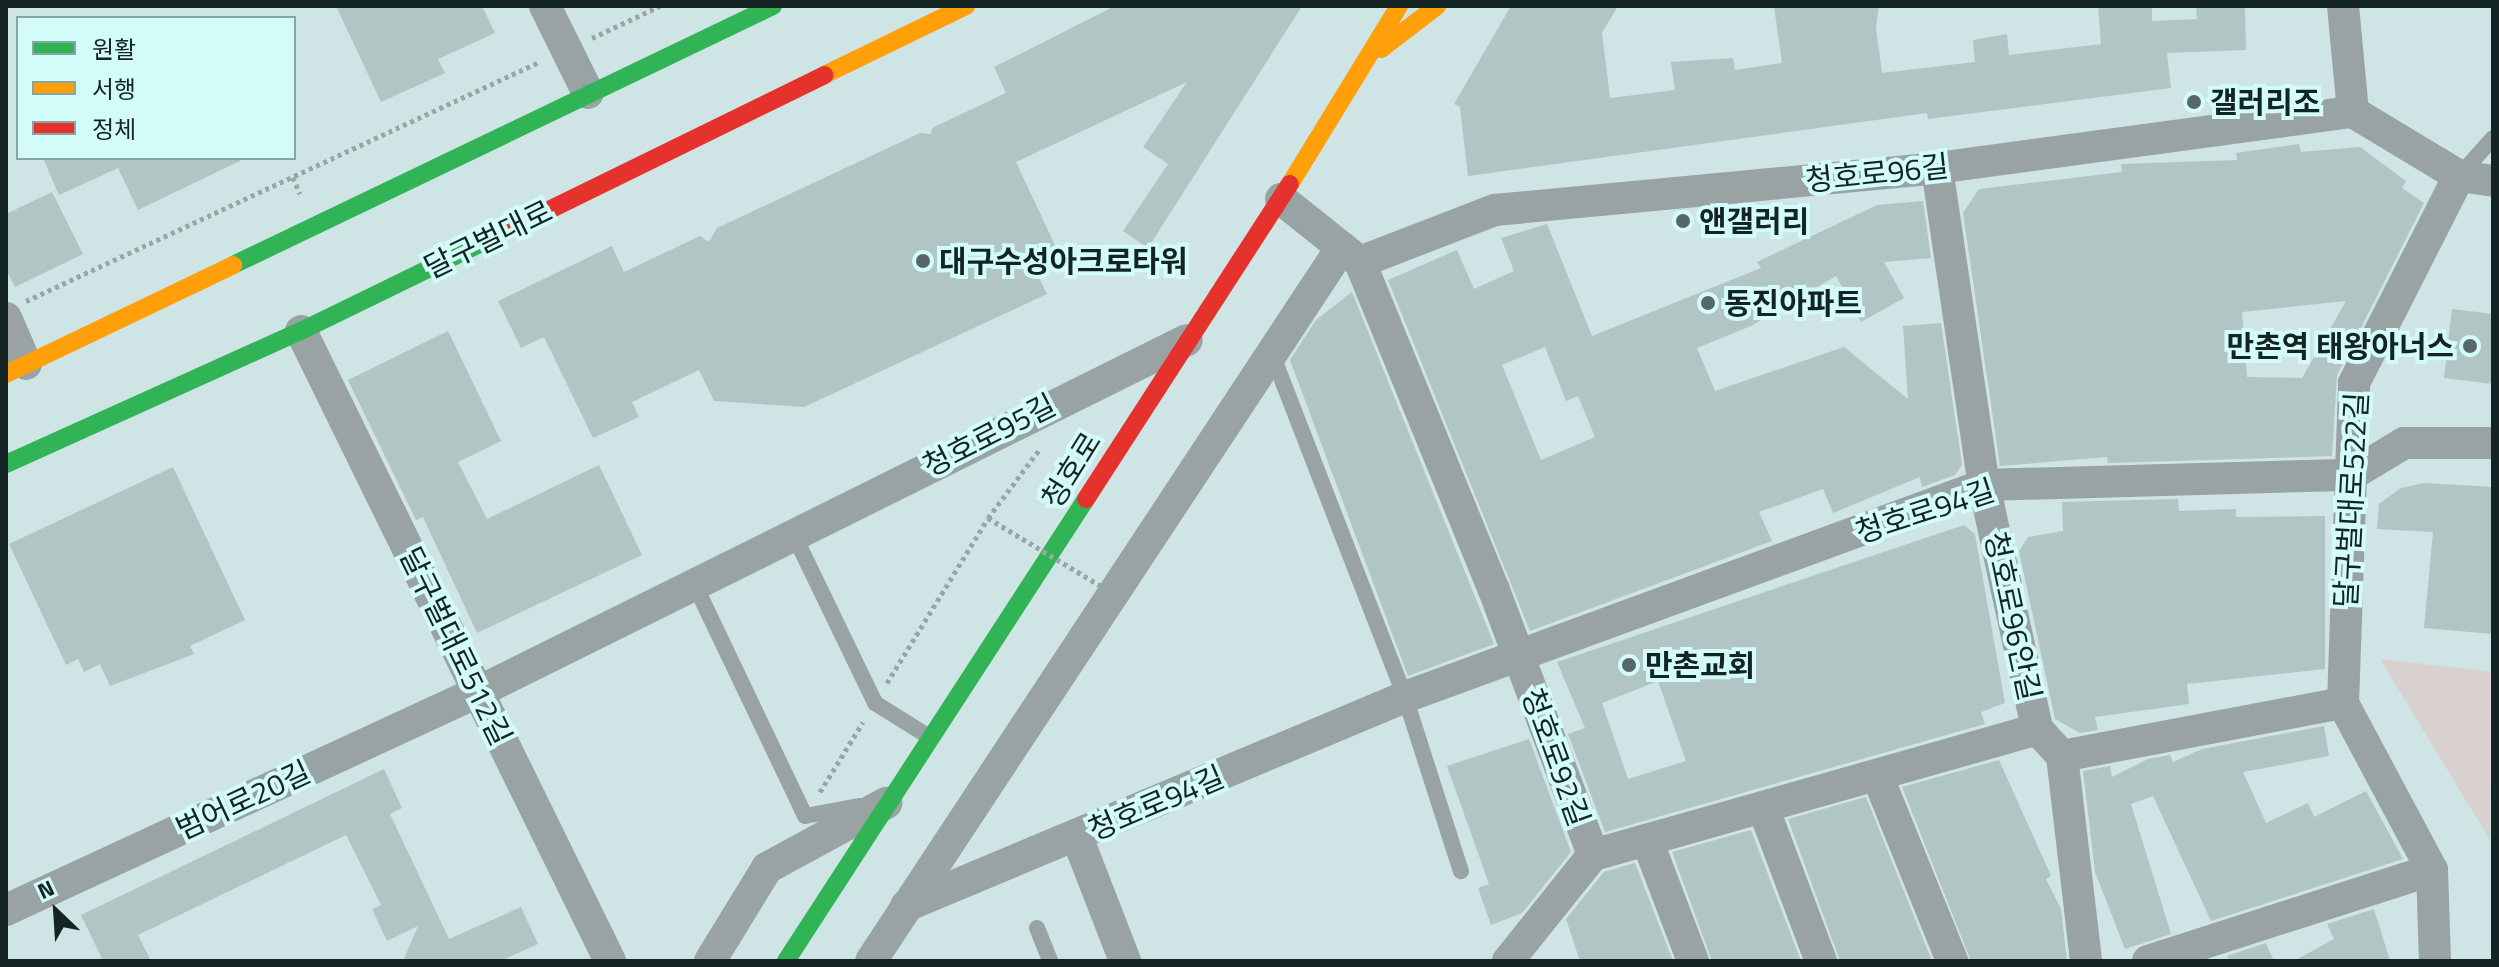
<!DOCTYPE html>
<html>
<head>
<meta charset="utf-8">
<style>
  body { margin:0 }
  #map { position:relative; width:2499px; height:967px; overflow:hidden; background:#cfe4e4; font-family:"Titillium Web","Noto Sans KR",sans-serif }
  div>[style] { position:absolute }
  .green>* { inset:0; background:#d9d1cf }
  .building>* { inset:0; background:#b0c5c4 }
  .path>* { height:5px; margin-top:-2.5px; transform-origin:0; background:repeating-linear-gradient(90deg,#9aa6a6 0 4px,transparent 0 8px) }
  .lane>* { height:16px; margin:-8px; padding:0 8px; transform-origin:8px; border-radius:8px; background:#99a3a3 }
  .street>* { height:32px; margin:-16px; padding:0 16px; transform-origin:16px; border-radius:16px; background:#99a3a3 }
  .fast>* { height:18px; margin:-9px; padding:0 9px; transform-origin:9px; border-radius:9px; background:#30b455 }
  .slow>* { height:18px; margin:-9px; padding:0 9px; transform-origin:9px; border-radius:9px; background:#ff9f0a }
  .jam>* { height:18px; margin:-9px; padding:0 9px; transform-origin:9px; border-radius:9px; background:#e5322d }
  .path-bridge>* { height:5px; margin-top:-2.5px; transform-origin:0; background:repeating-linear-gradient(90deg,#9aa6a6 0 4px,transparent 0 8px) }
  .dots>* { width:22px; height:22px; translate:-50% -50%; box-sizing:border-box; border:4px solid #d3fbfa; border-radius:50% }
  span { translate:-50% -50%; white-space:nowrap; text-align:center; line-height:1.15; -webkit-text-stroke:8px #d3fbfa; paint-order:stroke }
  .poi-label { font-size:30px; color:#142423; font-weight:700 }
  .left { translate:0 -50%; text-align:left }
  .right { translate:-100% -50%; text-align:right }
  .street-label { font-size:30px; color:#142423 }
  .frame { position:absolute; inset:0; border:8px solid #142423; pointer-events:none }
  .legend { position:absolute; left:16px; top:16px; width:280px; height:144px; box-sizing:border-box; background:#d3fbfa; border:2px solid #87a5a4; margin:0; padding:10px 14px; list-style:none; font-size:24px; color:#142423 }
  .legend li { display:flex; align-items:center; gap:16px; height:40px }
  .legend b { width:40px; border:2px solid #87a5a4 }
  .north { position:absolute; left:16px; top:871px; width:80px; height:80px; -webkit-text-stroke:6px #d3fbfa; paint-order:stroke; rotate:335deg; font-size:22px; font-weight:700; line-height:32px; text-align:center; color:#142423 }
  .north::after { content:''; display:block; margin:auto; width:28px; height:36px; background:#142423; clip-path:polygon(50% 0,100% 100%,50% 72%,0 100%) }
</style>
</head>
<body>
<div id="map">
  <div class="green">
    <i style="clip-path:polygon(2380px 659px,2493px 672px,2490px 840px)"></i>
  </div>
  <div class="building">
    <i style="clip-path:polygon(336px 6px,482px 6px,495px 33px,438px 59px,445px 73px,381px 102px)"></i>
    <i style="clip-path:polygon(1115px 6px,1302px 6px,1148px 248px,1123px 231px,1168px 164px,1143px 147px,1187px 82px,1016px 162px,1061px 258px,1035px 270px,1047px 294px,804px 407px,714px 401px,699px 370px,632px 402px,639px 417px,593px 438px,544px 337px,521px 348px,498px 301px,612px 246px,624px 272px,700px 236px,709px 242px,717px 228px,920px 133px,931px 134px,932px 128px,1006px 93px,994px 67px)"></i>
    <i style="clip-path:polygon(1511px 6px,1618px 6px,1602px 33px,1610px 98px,1675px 90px,1671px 62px,1733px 58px,1735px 70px,1782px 63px,1774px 6px,1879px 6px,1876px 28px,1882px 73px,1975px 62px,1973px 40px,2007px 34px,2009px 55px,2101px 44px,2098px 6px,2152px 6px,2152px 21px,2197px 19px,2196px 6px,2245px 6px,2246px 50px,2167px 53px,2171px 88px,1928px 119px,1927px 113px,1468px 176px,1460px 107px,1454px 104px)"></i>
    <i style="clip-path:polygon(evenodd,2299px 144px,2301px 152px,2360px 147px,2406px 181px,2402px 188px,2424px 203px,2337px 375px,2332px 456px,2108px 463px,2107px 457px,2000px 466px,1963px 213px,1979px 189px,2122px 172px,2121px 164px,2237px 160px,2236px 153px,2299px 144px,2346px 301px,2302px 378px,2247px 377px,2242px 312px,2346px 301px)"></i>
    <i style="clip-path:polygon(43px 158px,246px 158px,138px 210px,118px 168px,59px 195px)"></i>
    <i style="clip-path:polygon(52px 192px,83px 254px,15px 287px,6px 270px,6px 214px)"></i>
    <i style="clip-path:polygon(evenodd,1923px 201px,1931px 258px,1884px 262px,1904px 298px,1861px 322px,1836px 276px,1751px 326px,1697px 348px,1715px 391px,1844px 347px,1908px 399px,1903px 326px,1941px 323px,1962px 465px,1955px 475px,1922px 487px,1920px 477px,1833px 513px,1823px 489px,1759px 512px,1772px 541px,1530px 631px,1388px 280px,1457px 250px,1474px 289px,1514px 271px,1501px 238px,1547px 224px,1592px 336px,1761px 268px,1757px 262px,1877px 205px,1923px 201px,1545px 347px,1566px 401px,1578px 396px,1595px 437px,1541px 460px,1502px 365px,1545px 347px)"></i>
    <i style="clip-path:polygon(1352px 292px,1494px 644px,1408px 676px,1290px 360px,1316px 320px)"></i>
    <i style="clip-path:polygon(2452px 309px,2493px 314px,2493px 384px,2444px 378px)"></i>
    <i style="clip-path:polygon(448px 331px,501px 441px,458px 462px,487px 519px,599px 465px,642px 555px,477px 633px,423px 517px,416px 520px,348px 380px)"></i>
    <i style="clip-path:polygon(173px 467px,245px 620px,190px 646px,194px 654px,110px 686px,100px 664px,84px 672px,78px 659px,66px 665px,9px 544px)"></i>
    <i style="clip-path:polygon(2424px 483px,2493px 487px,2493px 634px,2424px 628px,2433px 532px,2377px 529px,2379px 504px,2401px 488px)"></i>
    <i style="clip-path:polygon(2178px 499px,2179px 511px,2236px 509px,2236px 517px,2325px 516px,2325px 669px,2187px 684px,2189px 704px,2095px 717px,2098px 730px,2080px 733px,2055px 719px,2019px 551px,2028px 537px,2063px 531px,2062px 502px)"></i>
    <i style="clip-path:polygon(evenodd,1964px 525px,1975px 534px,2005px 703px,1981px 712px,1985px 724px,1605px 832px,1568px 734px,1585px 728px,1557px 662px,1964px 525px,1658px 681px,1686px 761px,1628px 779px,1602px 703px,1658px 681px)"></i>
    <i style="clip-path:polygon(2324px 726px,2329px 756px,2243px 772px,2266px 823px,2308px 803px,2314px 817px,2366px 791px,2403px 859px,2211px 921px,2153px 796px,2131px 804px,2171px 934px,2125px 949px,2095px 872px,2083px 771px,2110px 766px,2112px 777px,2148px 759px,2170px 755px,2173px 762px,2202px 749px)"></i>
    <i style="clip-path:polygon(1529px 739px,1571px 852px,1522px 913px,1491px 925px,1478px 888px,1489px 884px,1447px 766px)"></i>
    <i style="clip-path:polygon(1999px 760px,2051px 876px,2046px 879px,2061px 909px,2067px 961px,1971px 961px,1902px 787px)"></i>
    <i style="clip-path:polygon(384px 769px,402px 808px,390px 814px,449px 939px,521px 907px,538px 944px,500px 961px,403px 961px,418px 926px,387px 941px,372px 909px,381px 905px,346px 835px,138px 935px,151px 961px,103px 961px,81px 915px)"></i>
    <i style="clip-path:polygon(1866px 797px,1932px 961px,1840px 961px,1788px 819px)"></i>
    <i style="clip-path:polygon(1751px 830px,1801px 961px,1712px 961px,1672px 852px)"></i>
    <i style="clip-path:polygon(1635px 863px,1673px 961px,1580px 961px,1566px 919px,1604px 872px)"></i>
    <i style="clip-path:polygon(2374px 909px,2390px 961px,2294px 961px,2334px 939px,2327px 924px)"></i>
    <i style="clip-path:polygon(2266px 943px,2274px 961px,2230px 961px,2227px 956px)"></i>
  </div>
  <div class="path">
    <i style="left:592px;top:38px;width:75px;rotate:-25.2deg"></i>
    <i style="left:293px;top:177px;width:18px;rotate:68deg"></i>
    <i style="left:26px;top:301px;width:566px;rotate:-24.98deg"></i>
    <i style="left:887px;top:683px;width:193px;rotate:-58.5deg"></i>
    <i style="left:988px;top:518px;width:85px;rotate:-53.1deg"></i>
    <i style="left:820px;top:792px;width:82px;rotate:-58.4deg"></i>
  </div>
  <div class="lane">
    <i style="left:2459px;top:176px;width:51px;rotate:-48.2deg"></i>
    <i style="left:1272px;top:354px;width:368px;rotate:68.8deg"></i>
    <i style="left:1405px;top:697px;width:183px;rotate:72.2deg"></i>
    <i style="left:793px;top:533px;width:189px;rotate:64.2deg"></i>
    <i style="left:875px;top:703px;width:66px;rotate:32deg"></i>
    <i style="left:694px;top:583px;width:258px;rotate:64.5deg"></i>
    <i style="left:805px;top:816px;width:56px;rotate:-10.3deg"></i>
    <i style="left:1037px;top:928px;width:35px;rotate:68deg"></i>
  </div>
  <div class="street">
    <i style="left:545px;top:6px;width:97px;rotate:63.7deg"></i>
    <i style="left:2343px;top:6px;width:106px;rotate:84.6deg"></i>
    <i style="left:2353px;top:112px;width:124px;rotate:31.1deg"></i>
    <i style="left:2459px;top:176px;width:34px;rotate:8deg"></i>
    <i style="left:1937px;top:168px;width:320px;rotate:81.6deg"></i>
    <i style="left:1984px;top:485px;width:250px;rotate:77.7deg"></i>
    <i style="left:2037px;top:729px;width:37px;rotate:47deg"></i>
    <i style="left:2062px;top:756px;width:206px;rotate:83.3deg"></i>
    <i style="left:1281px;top:199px;width:101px;rotate:38.6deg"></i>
    <i style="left:1360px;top:262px;width:354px;rotate:67.8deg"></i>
    <i style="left:1494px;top:590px;width:283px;rotate:69.5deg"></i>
    <i style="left:1360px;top:262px;width:145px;rotate:-21.1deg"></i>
    <i style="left:1495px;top:210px;width:444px;rotate:-5.4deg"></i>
    <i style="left:1937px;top:168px;width:420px;rotate:-7.7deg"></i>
    <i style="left:6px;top:318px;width:50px;rotate:66.5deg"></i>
    <i style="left:301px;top:331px;width:702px;rotate:63.87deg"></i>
    <i style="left:2062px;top:756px;width:286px;rotate:-10.7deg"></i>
    <i style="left:1877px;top:775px;width:201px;rotate:68deg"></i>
    <i style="left:1763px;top:807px;width:165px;rotate:69.4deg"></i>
    <i style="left:1077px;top:837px;width:133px;rotate:68.8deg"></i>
    <i style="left:1647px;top:840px;width:129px;rotate:69.2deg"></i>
    <i style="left:906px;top:906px;width:541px;rotate:-22.73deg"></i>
    <i style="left:1405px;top:697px;width:617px;rotate:-20.11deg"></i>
    <i style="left:1984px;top:485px;width:367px;rotate:-1.6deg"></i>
    <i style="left:2351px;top:475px;width:62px;rotate:-31.1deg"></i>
    <i style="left:2404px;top:443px;width:89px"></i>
    <i style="left:6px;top:910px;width:522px;rotate:-24.8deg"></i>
    <i style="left:480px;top:691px;width:789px;rotate:-26.4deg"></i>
    <i style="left:710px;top:961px;width:109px;rotate:-58.5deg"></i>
    <i style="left:767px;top:868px;width:136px;rotate:-28.6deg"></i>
    <i style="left:871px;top:961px;width:855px;rotate:-56.59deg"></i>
    <i style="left:1508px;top:961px;width:136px;rotate:-51.3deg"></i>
    <i style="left:1593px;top:855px;width:462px;rotate:-15.8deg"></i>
    <i style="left:2148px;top:961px;width:298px;rotate:-17.8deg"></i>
    <i style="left:2435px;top:961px;width:91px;rotate:-91.9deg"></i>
    <i style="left:2432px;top:870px;width:189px;rotate:-118.1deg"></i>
    <i style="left:2343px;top:703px;width:320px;rotate:-88deg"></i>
    <i style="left:2354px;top:383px;width:232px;rotate:-63.1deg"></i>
  </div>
  <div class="fast">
    <i style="left:233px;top:265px;width:599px;rotate:-25.62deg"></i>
    <i style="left:6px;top:464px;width:324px;rotate:-24.3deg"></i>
    <i style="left:301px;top:331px;width:215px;rotate:-26deg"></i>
    <i style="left:786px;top:961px;width:551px;rotate:-57deg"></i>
  </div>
  <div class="slow">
    <i style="left:1381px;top:49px;width:71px;rotate:-37.5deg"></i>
    <i style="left:824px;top:75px;width:158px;rotate:-25.9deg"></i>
    <i style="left:1290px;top:184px;width:209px;rotate:-58.5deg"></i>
    <i style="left:6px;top:374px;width:252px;rotate:-25.6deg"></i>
  </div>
  <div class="jam">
    <i style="left:494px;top:237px;width:368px;rotate:-26.1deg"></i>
    <i style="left:1086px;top:499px;width:375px;rotate:-57.1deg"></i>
  </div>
  <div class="path-bridge">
    <i style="left:988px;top:518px;width:149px;rotate:31deg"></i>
  </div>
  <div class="dots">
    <i style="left:2194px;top:102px;background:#556767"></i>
    <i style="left:1683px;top:221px;background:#556767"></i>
    <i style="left:923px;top:261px;background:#556767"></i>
    <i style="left:1708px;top:303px;background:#556767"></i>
    <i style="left:2470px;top:346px;background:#556767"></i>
    <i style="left:1629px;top:665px;background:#556767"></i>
  </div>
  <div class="poi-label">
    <span class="left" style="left:2210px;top:102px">갤러리조</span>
    <span class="left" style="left:1699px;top:221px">앤갤러리</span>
    <span class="left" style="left:939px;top:261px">대구수성아크로타워</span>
    <span class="left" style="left:1724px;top:303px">동진아파트</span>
    <span class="right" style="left:2454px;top:346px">만촌역 태왕아너스</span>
    <span class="left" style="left:1645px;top:665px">만촌교회</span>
  </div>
  <div class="street-label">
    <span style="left:1877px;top:173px;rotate:-6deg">청호로96길</span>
    <span style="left:488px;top:239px;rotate:-26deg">달구벌대로</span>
    <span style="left:989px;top:435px;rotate:-27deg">청호로95길</span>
    <span style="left:1071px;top:470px;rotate:-58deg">청호로</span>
    <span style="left:2351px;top:500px;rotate:-87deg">달구벌대로522길</span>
    <span style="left:1925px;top:511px;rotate:-18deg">청호로94길</span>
    <span style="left:2013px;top:616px;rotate:78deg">청호로96안길</span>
    <span style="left:456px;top:646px;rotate:64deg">달구벌대로512길</span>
    <span style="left:1556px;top:757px;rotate:70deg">청호로92길</span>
    <span style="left:243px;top:800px;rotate:-25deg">범어로20길</span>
    <span style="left:1156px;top:803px;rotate:-23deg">청호로94길</span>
  </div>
  <div class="frame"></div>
  <ul class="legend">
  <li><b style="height:10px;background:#30b455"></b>원활</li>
  <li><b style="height:10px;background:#ff9f0a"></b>서행</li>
  <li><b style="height:10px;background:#e5322d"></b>정체</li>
  </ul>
  <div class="north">N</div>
</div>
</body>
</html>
